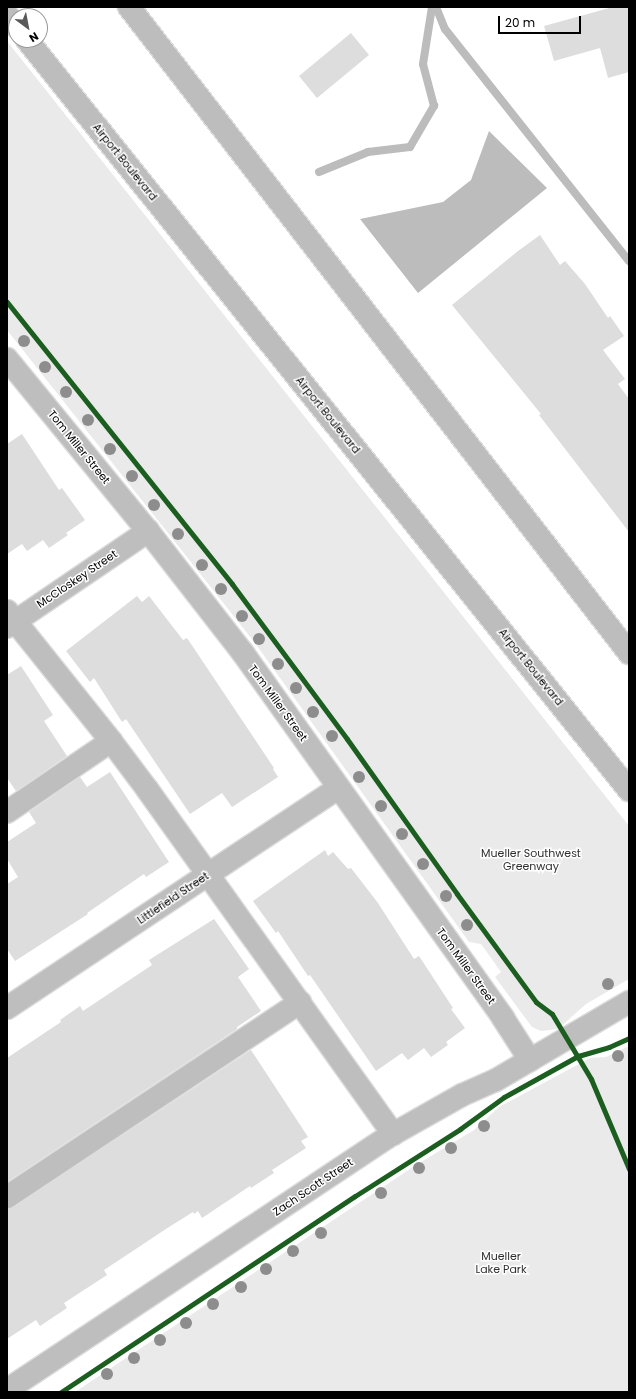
<!DOCTYPE html>
<html>
<head>
<meta charset="utf-8">
<style>
  body { margin:0 }
  #map { position:relative; width:636px; height:1399px; overflow:hidden; background:#fff; font-family:Poppins,sans-serif }
  div>[style] { position:absolute }
  .green>* { inset:0; background:#eaeaea }
  .water>* { inset:0; background:#bcbcbc }
  .stream>* { height:8px; margin:-4px; padding:0 4px; transform-origin:4px; border-radius:4px; background:#bcbcbc }
  .building>* { inset:0; background:#ddd }
  .roads { filter:drop-shadow(1px 0 #dbdbdb) drop-shadow(-1px 0 #dbdbdb) drop-shadow(0 1px #dbdbdb) drop-shadow(0 -1px #dbdbdb) }
  .minor>* { height:22px; margin:-11px; padding:0 11px; transform-origin:11px; border-radius:11px; background:#bebebe }
  .major>* { height:22px; margin:-11px; padding:0 11px; transform-origin:11px; border-radius:11px; background:#bdbdbd }
  .cycleway>* { height:5px; margin:-2.5px; padding:0 2.5px; transform-origin:2.5px; border-radius:2.5px; background:#1b5e20 }
  .trees>* { width:12px; height:12px; margin:-6px; border-radius:50%; background:#8d8d8d }
  span { translate:-50% -50%; white-space:nowrap; text-align:center; line-height:1.15; -webkit-text-stroke:3px #fff; paint-order:stroke }
  .street-label { font-size:11px; color:#000 }
  .park-label { font-size:11px; color:#303030 }
  .frame { position:absolute; inset:0; border:8px solid #000; pointer-events:none }
  .north { position:absolute; left:8px; top:8px; width:40px; height:40px; box-sizing:border-box; background:#fff; border:1px solid #999; border-radius:50%; rotate:148deg; font-size:11px; font-weight:700; line-height:16px; text-align:center; color:#000 }
  .north::after { content:''; display:block; margin:auto; width:14px; height:18px; background:#595959; clip-path:polygon(50% 0,100% 100%,50% 72%,0 100%) }
  .scale { position:absolute; left:498px; top:16px; width:83px; height:18px; box-sizing:border-box; border:2px solid #000; border-top:0; padding-left:5px; font-size:12px; line-height:14px; white-space:nowrap; color:#000; -webkit-text-stroke:3px #fff; paint-order:stroke }
</style>
</head>
<body>
<div id="map">
  <div class="green">
    <i style="clip-path:polygon(7px 41px,629px 826px,629px 979px,586px 1004px,558px 1029px,541px 1031px,532px 1027px,495px 977px,501px 972px,481px 944px,469px 942px,255px 643px,7px 330px)"></i>
    <i style="clip-path:polygon(629px 1046px,629px 1392px,75px 1392px,416px 1165px,474px 1130px,499px 1107px,590px 1058px,606px 1057px)"></i>
  </div>
  <div class="water">
    <i style="clip-path:polygon(489px 131px,547px 188px,418px 293px,360px 219px,443px 202px,471px 180px)"></i>
  </div>
  <div class="stream">
    <i style="left:436px;top:7px;width:24px;rotate:68deg"></i>
    <i style="left:445px;top:29px;width:296px;rotate:51.6deg"></i>
    <i style="left:319px;top:172px;width:53px;rotate:-22.2deg"></i>
    <i style="left:368px;top:152px;width:42px;rotate:-6.8deg"></i>
    <i style="left:410px;top:147px;width:48px;rotate:-59.7deg"></i>
    <i style="left:434px;top:106px;width:43px;rotate:-104.7deg"></i>
    <i style="left:423px;top:64px;width:58px;rotate:-81deg"></i>
  </div>
  <div class="building">
    <i style="clip-path:polygon(613px 7px,629px 7px,629px 72px,608px 78px,600px 48px,554px 61px,544px 26px)"></i>
    <i style="clip-path:polygon(351px 33px,369px 55px,317px 98px,299px 76px)"></i>
    <i style="clip-path:polygon(540px 235px,560px 265px,565px 261px,585px 284px,608px 318px,610px 316px,624px 336px,603px 350px,625px 379px,618px 384px,629px 399px,629px 532px,539px 415px,541px 414px,452px 305px,518px 251px)"></i>
    <i style="clip-path:polygon(22px 434px,59px 490px,62px 488px,85px 520px,66px 533px,68px 535px,49px 548px,43px 540px,27px 551px,22px 544px,7px 554px,7px 444px)"></i>
    <i style="clip-path:polygon(137px 596px,142px 602px,149px 596px,183px 640px,187px 638px,274px 768px,273px 769px,278px 777px,232px 807px,222px 793px,190px 814px,126px 719px,122px 722px,94px 678px,90px 682px,66px 651px)"></i>
    <i style="clip-path:polygon(21px 666px,53px 715px,44px 721px,67px 756px,16px 791px,7px 778px,7px 675px)"></i>
    <i style="clip-path:polygon(110px 772px,169px 862px,146px 877px,144px 874px,87px 913px,88px 914px,15px 961px,7px 949px,7px 884px,18px 877px,7px 859px,7px 842px,36px 823px,29px 812px,80px 777px,87px 787px)"></i>
    <i style="clip-path:polygon(325px 850px,328px 856px,333px 852px,348px 869px,351px 868px,378px 903px,414px 959px,419px 956px,453px 1008px,451px 1009px,465px 1028px,446px 1042px,448px 1045px,431px 1057px,424px 1048px,408px 1060px,402px 1053px,376px 1071px,310px 975px,308px 976px,278px 931px,276px 933px,253px 901px)"></i>
    <i style="clip-path:polygon(214px 919px,249px 969px,238px 977px,261px 1011px,237px 1027px,237px 1029px,7px 1182px,7px 1058px,61px 1022px,60px 1020px,80px 1006px,83px 1011px,152px 965px,149px 960px)"></i>
    <i style="clip-path:polygon(251px 1050px,308px 1137px,301px 1141px,306px 1148px,272px 1170px,274px 1173px,251px 1188px,250px 1186px,202px 1218px,198px 1211px,194px 1214px,193px 1212px,169px 1227px,104px 1270px,107px 1275px,64px 1303px,67px 1308px,40px 1326px,36px 1320px,7px 1339px,7px 1209px,14px 1207px)"></i>
  </div>
  <div class="roads">
    <div class="minor">
      <i style="left:7px;top:359px;width:222px;rotate:50.7deg"></i>
      <i style="left:148px;top:531px;width:155px;rotate:52.1deg"></i>
      <i style="left:243px;top:653px;width:448px;rotate:54.5deg"></i>
      <i style="left:503px;top:1018px;width:50px;rotate:57.3deg"></i>
      <i style="left:7px;top:611px;width:166px;rotate:51.3deg"></i>
      <i style="left:111px;top:741px;width:60px;rotate:53.1deg"></i>
      <i style="left:147px;top:789px;width:424px;rotate:54.5deg"></i>
      <i style="left:7px;top:627px;width:171px;rotate:-34.2deg"></i>
      <i style="left:7px;top:812px;width:126px;rotate:-34.3deg"></i>
      <i style="left:7px;top:1008px;width:397px;rotate:-33.6deg"></i>
      <i style="left:7px;top:1197px;width:352px;rotate:-33.6deg"></i>
      <i style="left:7px;top:1390px;width:463px;rotate:-33.6deg"></i>
      <i style="left:393px;top:1134px;width:79px;rotate:-29.5deg"></i>
      <i style="left:462px;top:1095px;width:37px;rotate:-24deg"></i>
      <i style="left:496px;top:1080px;width:154px;rotate:-30.4deg"></i>
    </div>
    <div class="major">
      <i style="left:129px;top:7px;width:817px;rotate:52.26deg"></i>
      <i style="left:7px;top:15px;width:14px;rotate:51deg"></i>
      <i style="left:27px;top:40px;width:962px;rotate:51.25deg"></i>
    </div>
  </div>
  <div class="cycleway">
    <i style="left:7px;top:302px;width:361px;rotate:51.4deg"></i>
    <i style="left:232px;top:584px;width:193px;rotate:53.4deg"></i>
    <i style="left:347px;top:739px;width:190px;rotate:54.6deg"></i>
    <i style="left:457px;top:894px;width:134px;rotate:53.8deg"></i>
    <i style="left:536px;top:1002px;width:20px;rotate:37deg"></i>
    <i style="left:552px;top:1014px;width:76px;rotate:59deg"></i>
    <i style="left:591px;top:1079px;width:98px;rotate:67.1deg"></i>
    <i style="left:61px;top:1392px;width:353px;rotate:-33.7deg"></i>
    <i style="left:355px;top:1196px;width:125px;rotate:-32.5deg"></i>
    <i style="left:460px;top:1129px;width:54px;rotate:-36deg"></i>
    <i style="left:504px;top:1097px;width:85px;rotate:-29deg"></i>
    <i style="left:578px;top:1056px;width:32px;rotate:-16deg"></i>
    <i style="left:609px;top:1047px;width:22px;rotate:-24deg"></i>
  </div>
  <div class="trees">
    <i style="left:24px;top:341px"></i>
    <i style="left:45px;top:367px"></i>
    <i style="left:66px;top:392px"></i>
    <i style="left:88px;top:420px"></i>
    <i style="left:110px;top:449px"></i>
    <i style="left:132px;top:476px"></i>
    <i style="left:154px;top:505px"></i>
    <i style="left:178px;top:534px"></i>
    <i style="left:202px;top:565px"></i>
    <i style="left:221px;top:589px"></i>
    <i style="left:242px;top:616px"></i>
    <i style="left:259px;top:639px"></i>
    <i style="left:278px;top:664px"></i>
    <i style="left:296px;top:688px"></i>
    <i style="left:313px;top:712px"></i>
    <i style="left:332px;top:736px"></i>
    <i style="left:359px;top:777px"></i>
    <i style="left:381px;top:806px"></i>
    <i style="left:402px;top:834px"></i>
    <i style="left:423px;top:864px"></i>
    <i style="left:446px;top:896px"></i>
    <i style="left:467px;top:925px"></i>
    <i style="left:608px;top:984px"></i>
    <i style="left:618px;top:1056px"></i>
    <i style="left:484px;top:1126px"></i>
    <i style="left:451px;top:1148px"></i>
    <i style="left:419px;top:1168px"></i>
    <i style="left:381px;top:1193px"></i>
    <i style="left:321px;top:1233px"></i>
    <i style="left:293px;top:1251px"></i>
    <i style="left:266px;top:1269px"></i>
    <i style="left:241px;top:1287px"></i>
    <i style="left:213px;top:1304px"></i>
    <i style="left:186px;top:1323px"></i>
    <i style="left:160px;top:1340px"></i>
    <i style="left:134px;top:1358px"></i>
    <i style="left:107px;top:1374px"></i>
  </div>
  <div class="street-label">
    <span style="left:125px;top:162px;rotate:51deg">Airport Boulevard</span>
    <span style="left:328px;top:415px;rotate:51deg">Airport Boulevard</span>
    <span style="left:79px;top:447px;rotate:51deg">Tom Miller Street</span>
    <span style="left:77px;top:579px;rotate:-34deg">McCloskey Street</span>
    <span style="left:531px;top:667px;rotate:51deg">Airport Boulevard</span>
    <span style="left:278px;top:703px;rotate:54deg">Tom Miller Street</span>
    <span style="left:173px;top:898px;rotate:-34deg">Littlefield Street</span>
    <span style="left:466px;top:966px;rotate:54deg">Tom Miller Street</span>
    <span style="left:313px;top:1187px;rotate:-34deg">Zach Scott Street</span>
  </div>
  <div class="park-label">
    <span style="left:531px;top:860px">Mueller Southwest<br>Greenway</span>
    <span style="left:501px;top:1263px">Mueller<br>Lake Park</span>
  </div>
  <div class="frame"></div>
  <div class="north">N</div>
  <div class="scale">20 m</div>
</div>
</body>
</html>
